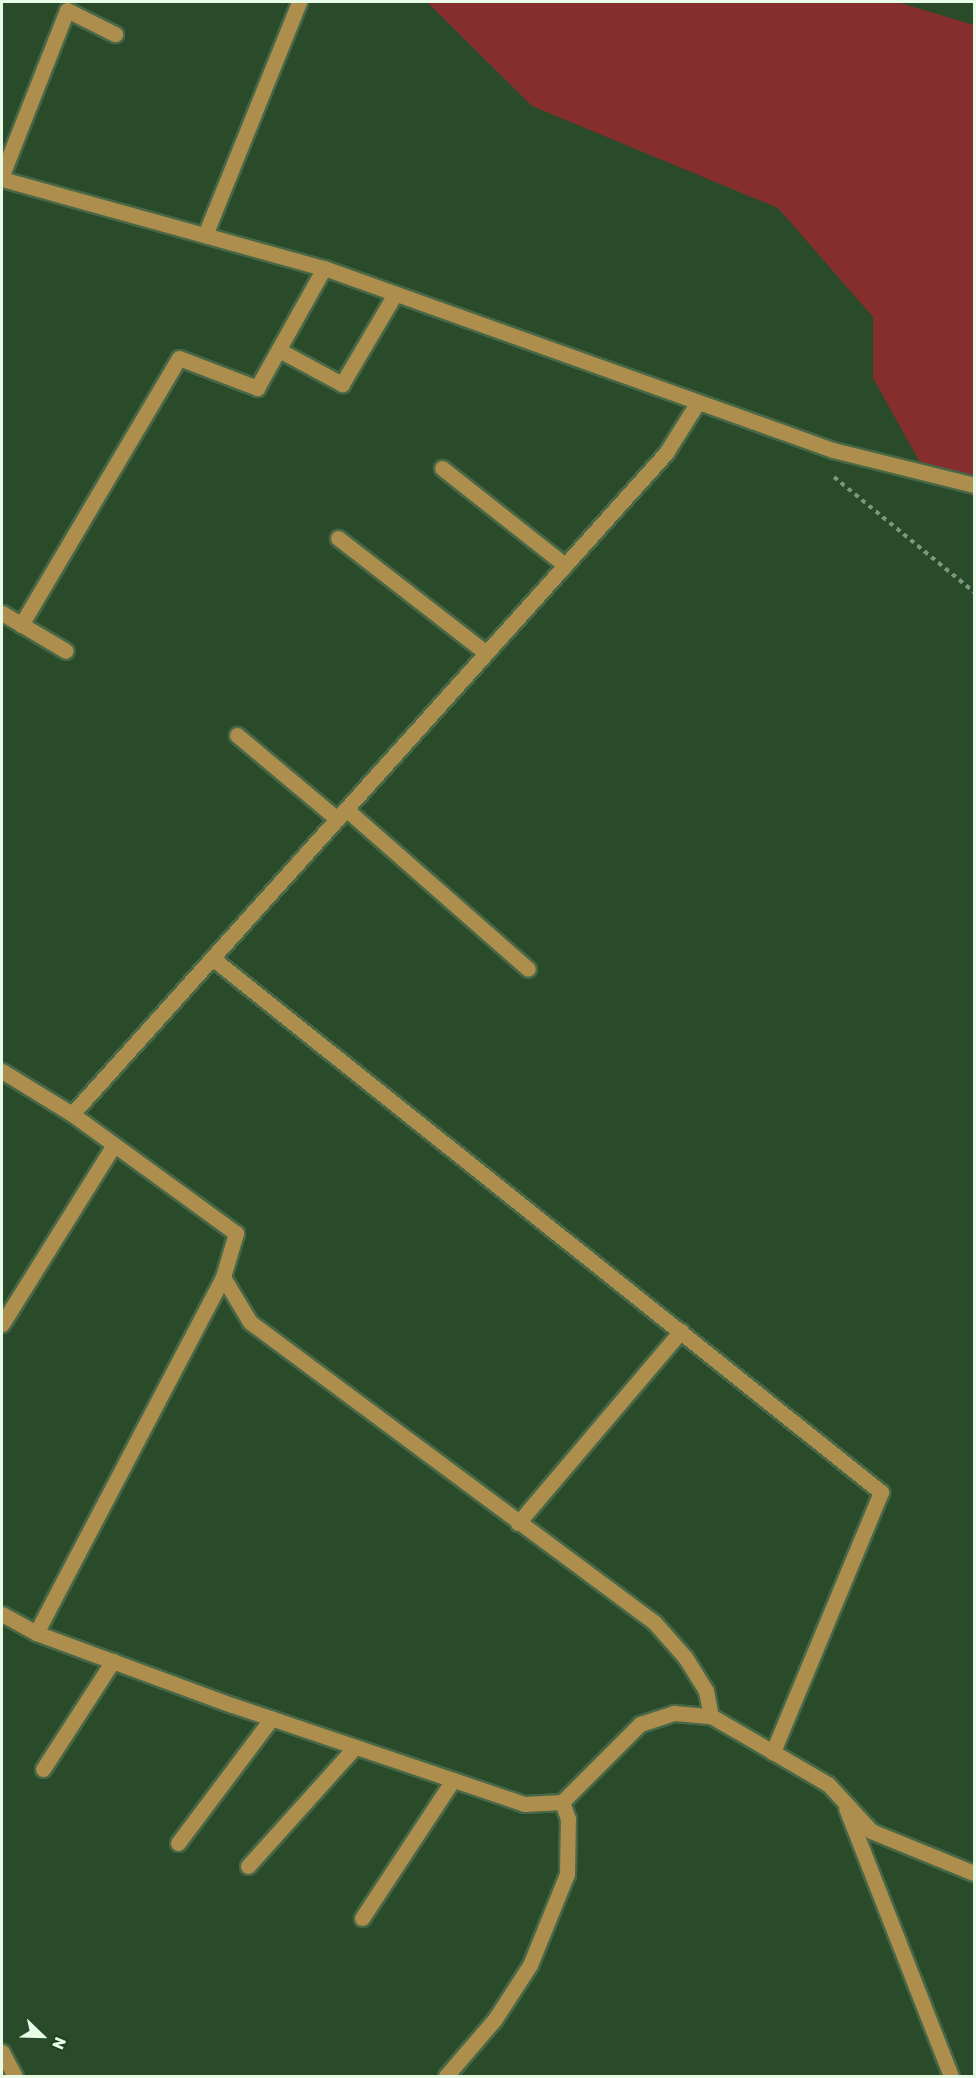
<!DOCTYPE html>
<html>
<head>
<meta charset="utf-8">
<style>
  body { margin:0 }
  #map { position:relative; width:976px; height:2078px; overflow:hidden; background:#294b29; font-family:Rubik,sans-serif }
  div>[style] { position:absolute }
  .green>* { inset:0; background:#852e2d }
  .path>* { height:4px; margin-top:-2px; transform-origin:0; background:repeating-linear-gradient(90deg,#7c987b 0 4.5px,transparent 0 9px) }
  .roads { filter:drop-shadow(2px 0 #476747) drop-shadow(-2px 0 #476747) drop-shadow(0 2px #476747) drop-shadow(0 -2px #476747) }
  .minor>* { height:15px; margin:-7.5px; padding:0 7.5px; transform-origin:7.5px; border-radius:7.5px; background:#ad8e4c }
  span { translate:-50% -50%; white-space:nowrap; text-align:center; line-height:1.15; -webkit-text-stroke:4.5px #1e411f; paint-order:stroke }
  .frame { position:absolute; inset:0; border:3px solid #e7fbe6; pointer-events:none }
  .north { position:absolute; left:12px; top:2006px; width:60px; height:60px; -webkit-text-stroke:4px #1e411f; paint-order:stroke; rotate:113deg; font-size:16px; font-weight:700; line-height:24px; text-align:center; color:#e7fbe6 }
  .north::after { content:''; display:block; margin:auto; width:21px; height:27px; background:#e7fbe6; clip-path:polygon(50% 0,100% 100%,50% 72%,0 100%) }
</style>
</head>
<body>
<div id="map">
  <div class="green">
    <i style="clip-path:polygon(427px 2px,897px 2px,974px 25px,974px 497px,922px 466px,873px 378px,873px 317px,778px 208px,532px 106px)"></i>
  </div>
  <div class="path">
    <i style="left:834px;top:477px;width:181px;rotate:39.4deg"></i>
  </div>
  <div class="roads">
    <div class="minor">
      <i style="left:2px;top:175px;width:177px;rotate:-68.5deg"></i>
      <i style="left:67px;top:10px;width:54px;rotate:26.6deg"></i>
      <i style="left:2px;top:179px;width:334px;rotate:15.5deg"></i>
      <i style="left:324px;top:268px;width:541px;rotate:19.68deg"></i>
      <i style="left:833px;top:450px;width:145px;rotate:13.9deg"></i>
      <i style="left:205px;top:235px;width:251px;rotate:-68deg"></i>
      <i style="left:279px;top:350px;width:72px;rotate:28.4deg"></i>
      <i style="left:342px;top:384px;width:104px;rotate:-59.5deg"></i>
      <i style="left:442px;top:468px;width:157px;rotate:38.3deg"></i>
      <i style="left:338px;top:538px;width:187px;rotate:37.8deg"></i>
      <i style="left:2px;top:613px;width:74px;rotate:30.7deg"></i>
      <i style="left:21px;top:625px;width:310px;rotate:-59.4deg"></i>
      <i style="left:179px;top:358px;width:84px;rotate:21deg"></i>
      <i style="left:257px;top:388px;width:137px;rotate:-60.8deg"></i>
      <i style="left:237px;top:735px;width:131px;rotate:40deg"></i>
      <i style="left:346px;top:809px;width:242px;rotate:41.3deg"></i>
      <i style="left:212px;top:958px;width:856px;rotate:38.6deg"></i>
      <i style="left:881px;top:1492px;width:282px;rotate:112.6deg"></i>
      <i style="left:2px;top:1071px;width:82px;rotate:31.6deg"></i>
      <i style="left:72px;top:1114px;width:203px;rotate:36deg"></i>
      <i style="left:236px;top:1233px;width:46px;rotate:106.5deg"></i>
      <i style="left:223px;top:1277px;width:402px;rotate:117.7deg"></i>
      <i style="left:72px;top:1114px;width:889px;rotate:-48.06deg"></i>
      <i style="left:666px;top:453px;width:60px;rotate:-57.9deg"></i>
      <i style="left:223px;top:1277px;width:52px;rotate:59deg"></i>
      <i style="left:250px;top:1322px;width:503px;rotate:36.6deg"></i>
      <i style="left:654px;top:1622px;width:47px;rotate:48.5deg"></i>
      <i style="left:685px;top:1657px;width:40px;rotate:58deg"></i>
      <i style="left:706px;top:1691px;width:25px;rotate:79deg"></i>
      <i style="left:2px;top:1324px;width:211px;rotate:-58deg"></i>
      <i style="left:518px;top:1523px;width:252px;rotate:-49.7deg"></i>
      <i style="left:2px;top:1614px;width:39px;rotate:29deg"></i>
      <i style="left:36px;top:1633px;width:209px;rotate:20.2deg"></i>
      <i style="left:232px;top:1705px;width:308px;rotate:18.7deg"></i>
      <i style="left:524px;top:1804px;width:38px;rotate:-3deg"></i>
      <i style="left:562px;top:1802px;width:110px;rotate:-45deg"></i>
      <i style="left:640px;top:1724px;width:36px;rotate:-18deg"></i>
      <i style="left:674px;top:1713px;width:37px;rotate:5deg"></i>
      <i style="left:711px;top:1716px;width:135px;rotate:30.2deg"></i>
      <i style="left:828px;top:1784px;width:64px;rotate:47.5deg"></i>
      <i style="left:871px;top:1831px;width:111px;rotate:22.2deg"></i>
      <i style="left:43px;top:1769px;width:129px;rotate:-57.1deg"></i>
      <i style="left:846px;top:1808px;width:288px;rotate:68.6deg"></i>
      <i style="left:178px;top:1843px;width:156px;rotate:-53.1deg"></i>
      <i style="left:248px;top:1866px;width:160px;rotate:-48deg"></i>
      <i style="left:362px;top:1918px;width:165px;rotate:-56.6deg"></i>
      <i style="left:2px;top:2052px;width:27px;rotate:62deg"></i>
      <i style="left:446px;top:2076px;width:75px;rotate:-49.3deg"></i>
      <i style="left:495px;top:2019px;width:64px;rotate:-57.1deg"></i>
      <i style="left:530px;top:1965px;width:98px;rotate:-67.9deg"></i>
      <i style="left:567px;top:1874px;width:55px;rotate:-89deg"></i>
      <i style="left:568px;top:1819px;width:18px;rotate:-109deg"></i>
    </div>
  </div>
  <div class="frame"></div>
  <div class="north">N</div>
</div>
</body>
</html>
